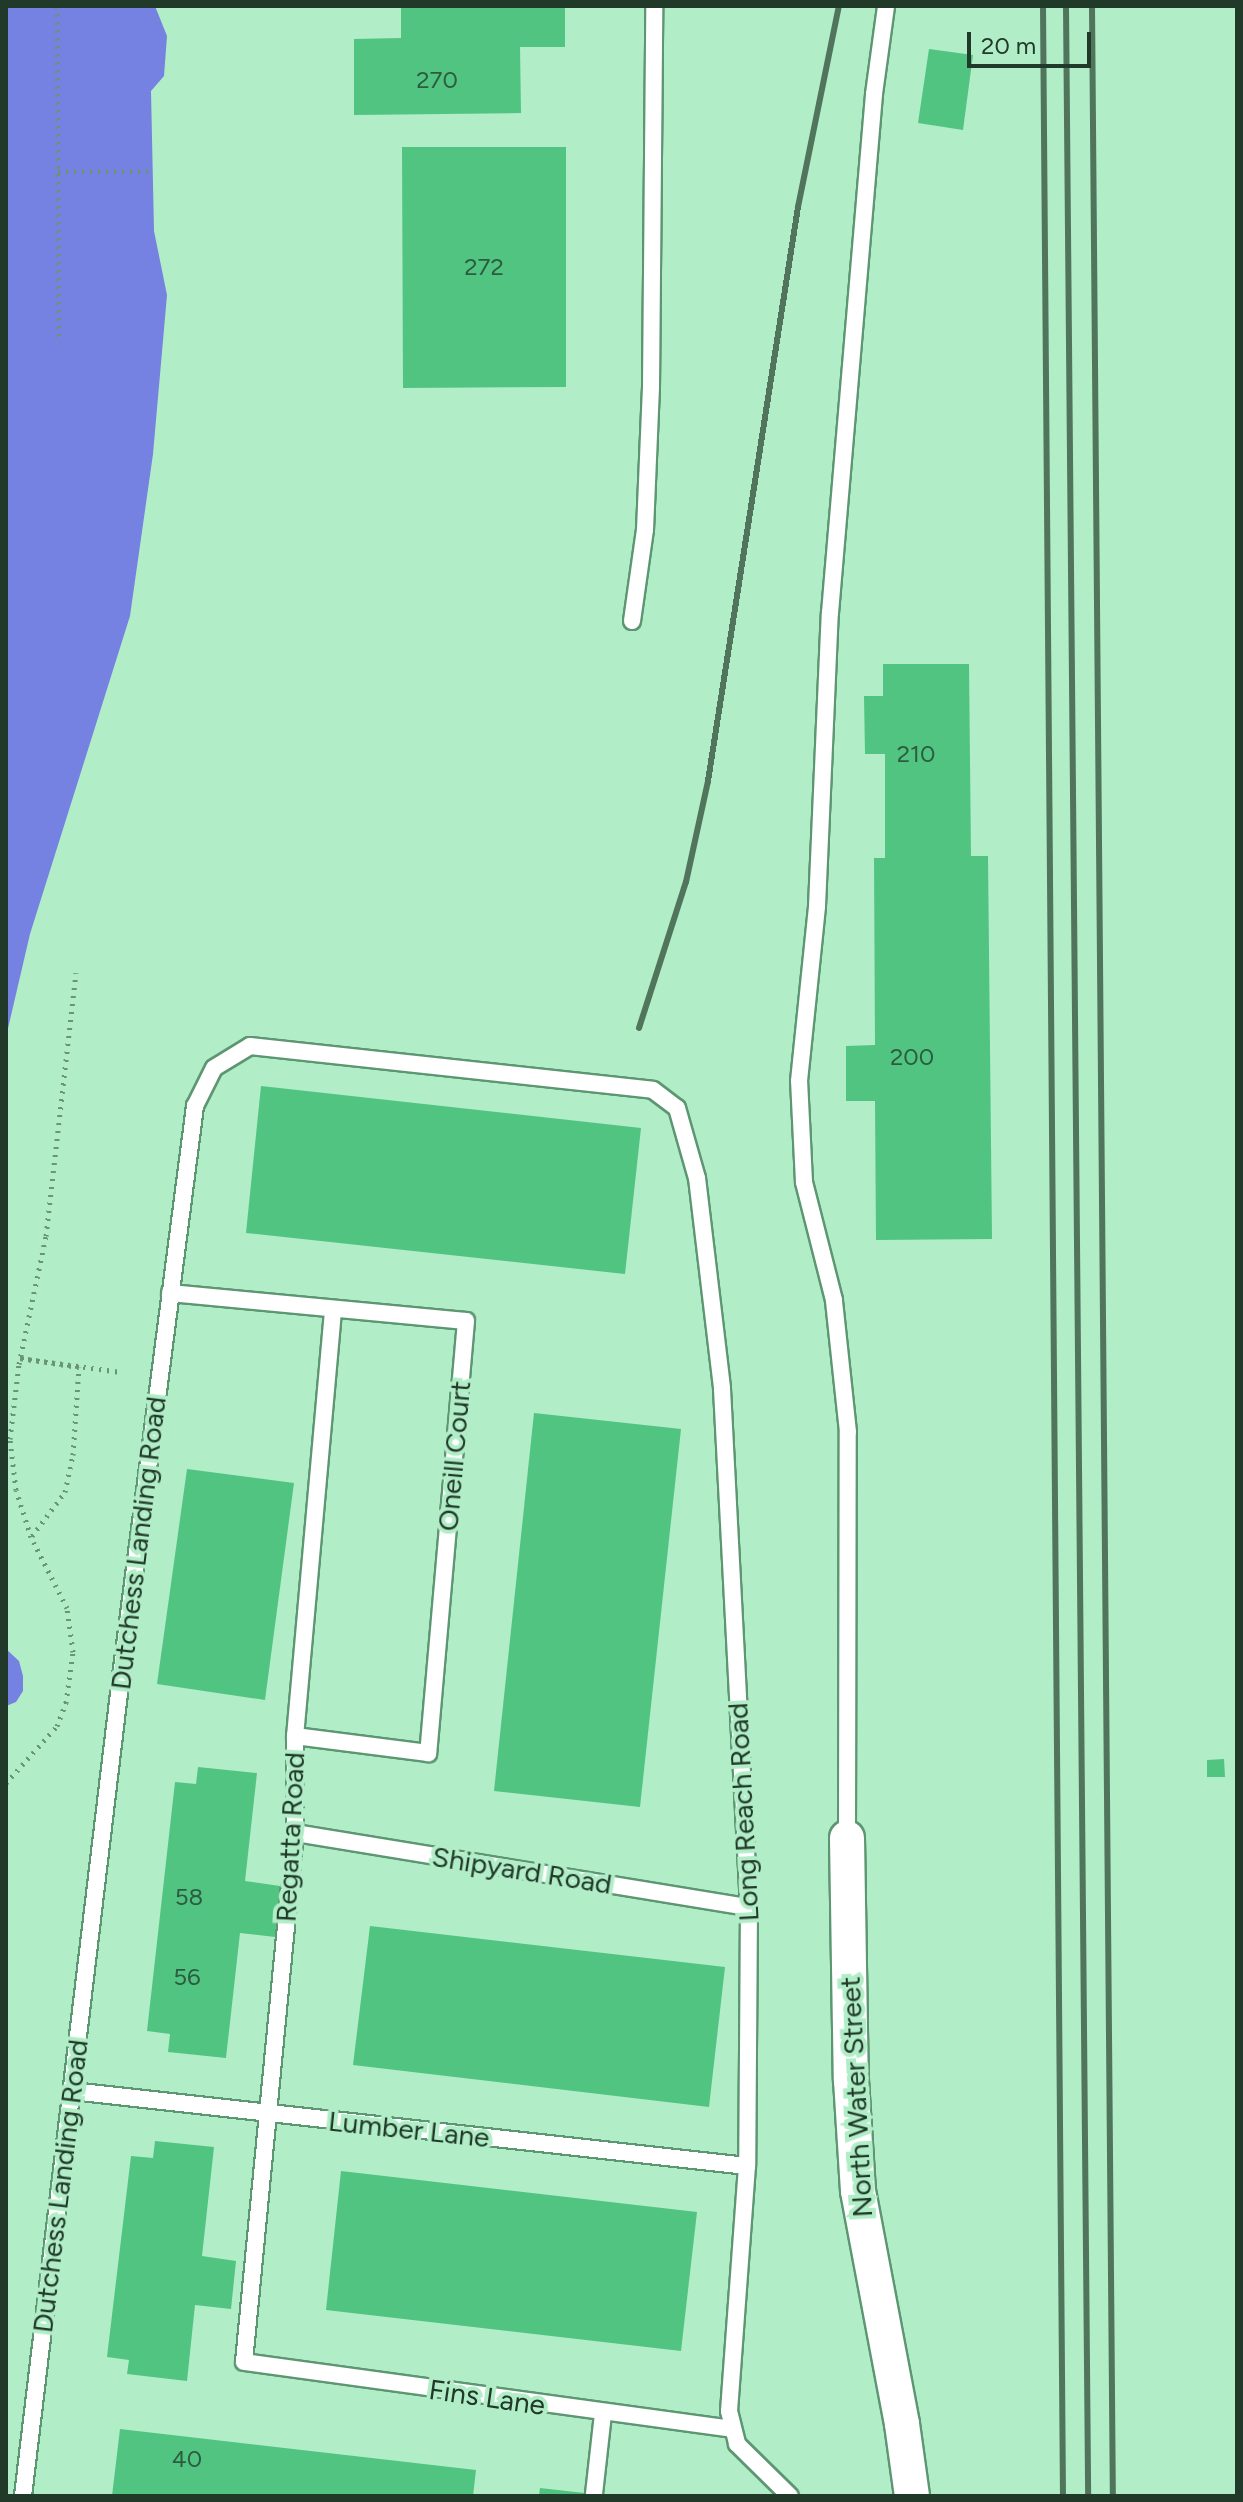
<!DOCTYPE html>
<html>
<head>
<meta charset="utf-8">
<style>
  body { margin:0 }
  #map { position:relative; width:1243px; height:2502px; overflow:hidden; background:#b1edc6; font-family:Figtree,sans-serif }
  div>[style] { position:absolute }
  .water>* { inset:0; background:#7582e1 }
  .building>* { inset:0; background:#51c482 }
  .path>* { height:5px; margin-top:-2.5px; transform-origin:0; background:repeating-linear-gradient(90deg,#699478 0 2px,transparent 0 8px) }
  .roads { filter:drop-shadow(2px 0 #5d9672) drop-shadow(-2px 0 #5d9672) drop-shadow(0 2px #5d9672) drop-shadow(0 -2px #5d9672) }
  .lane>* { height:16px; margin:-8px; padding:0 8px; transform-origin:8px; border-radius:8px; background:#fff }
  .street>* { height:34px; margin:-17px; padding:0 17px; transform-origin:17px; border-radius:17px; background:#fff }
  .rail>* { height:6px; margin:-3px; padding:0 3px; transform-origin:3px; border-radius:3px; background:#50745c }
  span { translate:-50% -50%; white-space:nowrap; text-align:center; line-height:1.15; -webkit-text-stroke:8px #b1edc6; paint-order:stroke }
  .number-label { font-size:24px; color:#2c5c3f }
  .number-label span { -webkit-text-stroke-width:0 }
  .street-label { font-size:28px; color:#203929 }
  .frame { position:absolute; inset:0; border:8px solid #203929; pointer-events:none }
  .scale { position:absolute; left:967px; top:32px; width:124px; height:36px; box-sizing:border-box; border:4px solid #203929; border-top:0; padding-left:10px; font-size:24px; line-height:28px; white-space:nowrap; color:#203929; -webkit-text-stroke:6px #b1edc6; paint-order:stroke }
</style>
</head>
<body>
<div id="map">
  <div class="water">
    <i style="clip-path:polygon(6px 6px,155px 6px,167px 36px,164px 76px,151px 91px,154px 231px,167px 295px,153px 454px,130px 616px,30px 934px,6px 1037px)"></i>
    <i style="clip-path:polygon(6px 1649px,19px 1661px,23px 1676px,23px 1691px,16px 1702px,6px 1706px)"></i>
  </div>
  <div class="building">
    <i style="clip-path:polygon(401px 6px,565px 6px,565px 47px,520px 47px,521px 113px,354px 115px,354px 39px,401px 38px)"></i>
    <i style="clip-path:polygon(929px 49px,973px 55px,963px 130px,918px 123px)"></i>
    <i style="clip-path:polygon(402px 147px,566px 147px,566px 387px,403px 388px)"></i>
    <i style="clip-path:polygon(883px 664px,969px 664px,971px 856px,988px 856px,992px 1239px,876px 1240px,875px 1101px,846px 1101px,846px 1046px,875px 1045px,874px 858px,885px 858px,885px 754px,865px 754px,864px 696px,883px 696px)"></i>
    <i style="clip-path:polygon(261px 1086px,641px 1128px,625px 1274px,246px 1233px)"></i>
    <i style="clip-path:polygon(534px 1413px,681px 1429px,640px 1807px,494px 1791px)"></i>
    <i style="clip-path:polygon(187px 1469px,294px 1483px,265px 1700px,157px 1684px)"></i>
    <i style="clip-path:polygon(1224px 1759px,1225px 1777px,1207px 1777px,1207px 1760px)"></i>
    <i style="clip-path:polygon(198px 1767px,257px 1773px,245px 1881px,280px 1886px,275px 1937px,240px 1933px,226px 2058px,168px 2052px,170px 2034px,147px 2031px,175px 1782px,196px 1784px)"></i>
    <i style="clip-path:polygon(370px 1926px,725px 1967px,709px 2107px,353px 2065px)"></i>
    <i style="clip-path:polygon(155px 2141px,214px 2147px,202px 2256px,236px 2261px,231px 2309px,195px 2305px,187px 2381px,127px 2374px,129px 2360px,107px 2357px,131px 2156px,153px 2158px)"></i>
    <i style="clip-path:polygon(341px 2171px,697px 2212px,681px 2351px,326px 2310px)"></i>
    <i style="clip-path:polygon(120px 2429px,476px 2470px,473px 2496px,112px 2496px)"></i>
    <i style="clip-path:polygon(540px 2488px,593px 2494px,593px 2496px,539px 2496px)"></i>
  </div>
  <div class="path">
    <i style="left:57px;top:6px;width:336px;rotate:89.7deg"></i>
    <i style="left:58px;top:171px;width:95px"></i>
    <i style="left:32px;top:1536px;width:55px;rotate:-53.1deg"></i>
    <i style="left:65px;top:1492px;width:38px;rotate:-78deg"></i>
    <i style="left:73px;top:1455px;width:88px;rotate:-86.1deg"></i>
    <i style="left:79px;top:1367px;width:60px;rotate:-171.3deg"></i>
    <i style="left:20px;top:1358px;width:102px;rotate:7.9deg"></i>
    <i style="left:6px;top:1783px;width:76px;rotate:-48.2deg"></i>
    <i style="left:57px;top:1726px;width:25px;rotate:-69deg"></i>
    <i style="left:66px;top:1703px;width:51px;rotate:-82.2deg"></i>
    <i style="left:73px;top:1652px;width:44px;rotate:-97.8deg"></i>
    <i style="left:67px;top:1608px;width:80px;rotate:-116.9deg"></i>
    <i style="left:31px;top:1537px;width:49px;rotate:-107.7deg"></i>
    <i style="left:16px;top:1490px;width:51px;rotate:-96.7deg"></i>
    <i style="left:10px;top:1439px;width:76px;rotate:-83.2deg"></i>
    <i style="left:19px;top:1364px;width:131px;rotate:-78.1deg"></i>
    <i style="left:46px;top:1236px;width:265px;rotate:-83.5deg"></i>
  </div>
  <div class="roads">
    <div class="lane">
      <i style="left:632px;top:621px;width:92px;rotate:-81.9deg"></i>
      <i style="left:645px;top:530px;width:143px;rotate:-87.6deg"></i>
      <i style="left:651px;top:387px;width:381px;rotate:-89.5deg"></i>
      <i style="left:170px;top:1293px;width:297px;rotate:5.4deg"></i>
      <i style="left:466px;top:1321px;width:434px;rotate:95deg"></i>
      <i style="left:428px;top:1753px;width:134px;rotate:-172.7deg"></i>
      <i style="left:333px;top:1311px;width:427px;rotate:95.1deg"></i>
      <i style="left:295px;top:1736px;width:97px;rotate:90deg"></i>
      <i style="left:295px;top:1833px;width:531px;rotate:95.51deg"></i>
      <i style="left:244px;top:2362px;width:492px;rotate:7.8deg"></i>
      <i style="left:295px;top:1833px;width:460px;rotate:9.3deg"></i>
      <i style="left:847px;top:1838px;width:406px;rotate:-89.9deg"></i>
      <i style="left:848px;top:1432px;width:133px;rotate:-96.1deg"></i>
      <i style="left:834px;top:1300px;width:122px;rotate:-104.3deg"></i>
      <i style="left:804px;top:1182px;width:101px;rotate:-92.8deg"></i>
      <i style="left:799px;top:1081px;width:176px;rotate:-84.1deg"></i>
      <i style="left:817px;top:906px;width:293px;rotate:-87.5deg"></i>
      <i style="left:830px;top:613px;width:521px;rotate:-85.15deg"></i>
      <i style="left:874px;top:94px;width:89px;rotate:-82.2deg"></i>
      <i style="left:72px;top:2091px;width:679px;rotate:6.34deg"></i>
      <i style="left:594px;top:2494px;width:81px;rotate:-83.6deg"></i>
      <i style="left:23px;top:2496px;width:826px;rotate:-83.18deg"></i>
      <i style="left:121px;top:1676px;width:575px;rotate:-82.6deg"></i>
      <i style="left:195px;top:1106px;width:42px;rotate:-63.4deg"></i>
      <i style="left:214px;top:1068px;width:42px;rotate:-31.4deg"></i>
      <i style="left:250px;top:1046px;width:405px;rotate:6.2deg"></i>
      <i style="left:653px;top:1090px;width:30px;rotate:37deg"></i>
      <i style="left:677px;top:1108px;width:73px;rotate:74.1deg"></i>
      <i style="left:697px;top:1178px;width:212px;rotate:83.2deg"></i>
      <i style="left:722px;top:1389px;width:519px;rotate:87.02deg"></i>
      <i style="left:749px;top:1907px;width:259px;rotate:90.4deg"></i>
      <i style="left:747px;top:2166px;width:246px;rotate:94.2deg"></i>
      <i style="left:729px;top:2411px;width:34px;rotate:76deg"></i>
      <i style="left:737px;top:2444px;width:74px;rotate:44.5deg"></i>
    </div>
    <div class="street">
      <i style="left:847px;top:1838px;width:242px;rotate:89.1deg"></i>
      <i style="left:851px;top:2080px;width:111px;rotate:86.4deg"></i>
      <i style="left:858px;top:2191px;width:237px;rotate:79.3deg"></i>
      <i style="left:902px;top:2424px;width:73px;rotate:82.1deg"></i>
    </div>
  </div>
  <div class="rail">
    <i style="left:1043px;top:6px;width:2490px;rotate:89.54deg"></i>
    <i style="left:1066px;top:6px;width:2490px;rotate:89.49deg"></i>
    <i style="left:1092px;top:6px;width:2490px;rotate:89.52deg"></i>
    <i style="left:639px;top:1028px;width:153px;rotate:-72.2deg"></i>
    <i style="left:686px;top:882px;width:103px;rotate:-77.7deg"></i>
    <i style="left:708px;top:781px;width:581px;rotate:-81.09deg"></i>
    <i style="left:798px;top:207px;width:205px;rotate:-78.5deg"></i>
  </div>
  <div class="number-label">
    <span style="left:437px;top:80px">270</span>
    <span style="left:484px;top:267px">272</span>
    <span style="left:916px;top:754px">210</span>
    <span style="left:912px;top:1057px">200</span>
    <span style="left:189px;top:1897px">58</span>
    <span style="left:187px;top:1977px">56</span>
    <span style="left:187px;top:2459px">40</span>
  </div>
  <div class="street-label">
    <span style="left:454px;top:1456px;rotate:-85deg">Oneill Court</span>
    <span style="left:138px;top:1543px;rotate:-83deg">Dutchess Landing Road</span>
    <span style="left:743px;top:1812px;rotate:-93deg">Long Reach Road</span>
    <span style="left:290px;top:1837px;rotate:-87deg">Regatta Road</span>
    <span style="left:522px;top:1870px;rotate:9deg">Shipyard Road</span>
    <span style="left:856px;top:2097px;rotate:-93deg">North Water Street</span>
    <span style="left:409px;top:2129px;rotate:6deg">Lumber Lane</span>
    <span style="left:60px;top:2186px;rotate:-83deg">Dutchess Landing Road</span>
    <span style="left:487px;top:2397px;rotate:8deg">Fins Lane</span>
  </div>
  <div class="frame"></div>
  <div class="scale">20 m</div>
</div>
</body>
</html>
